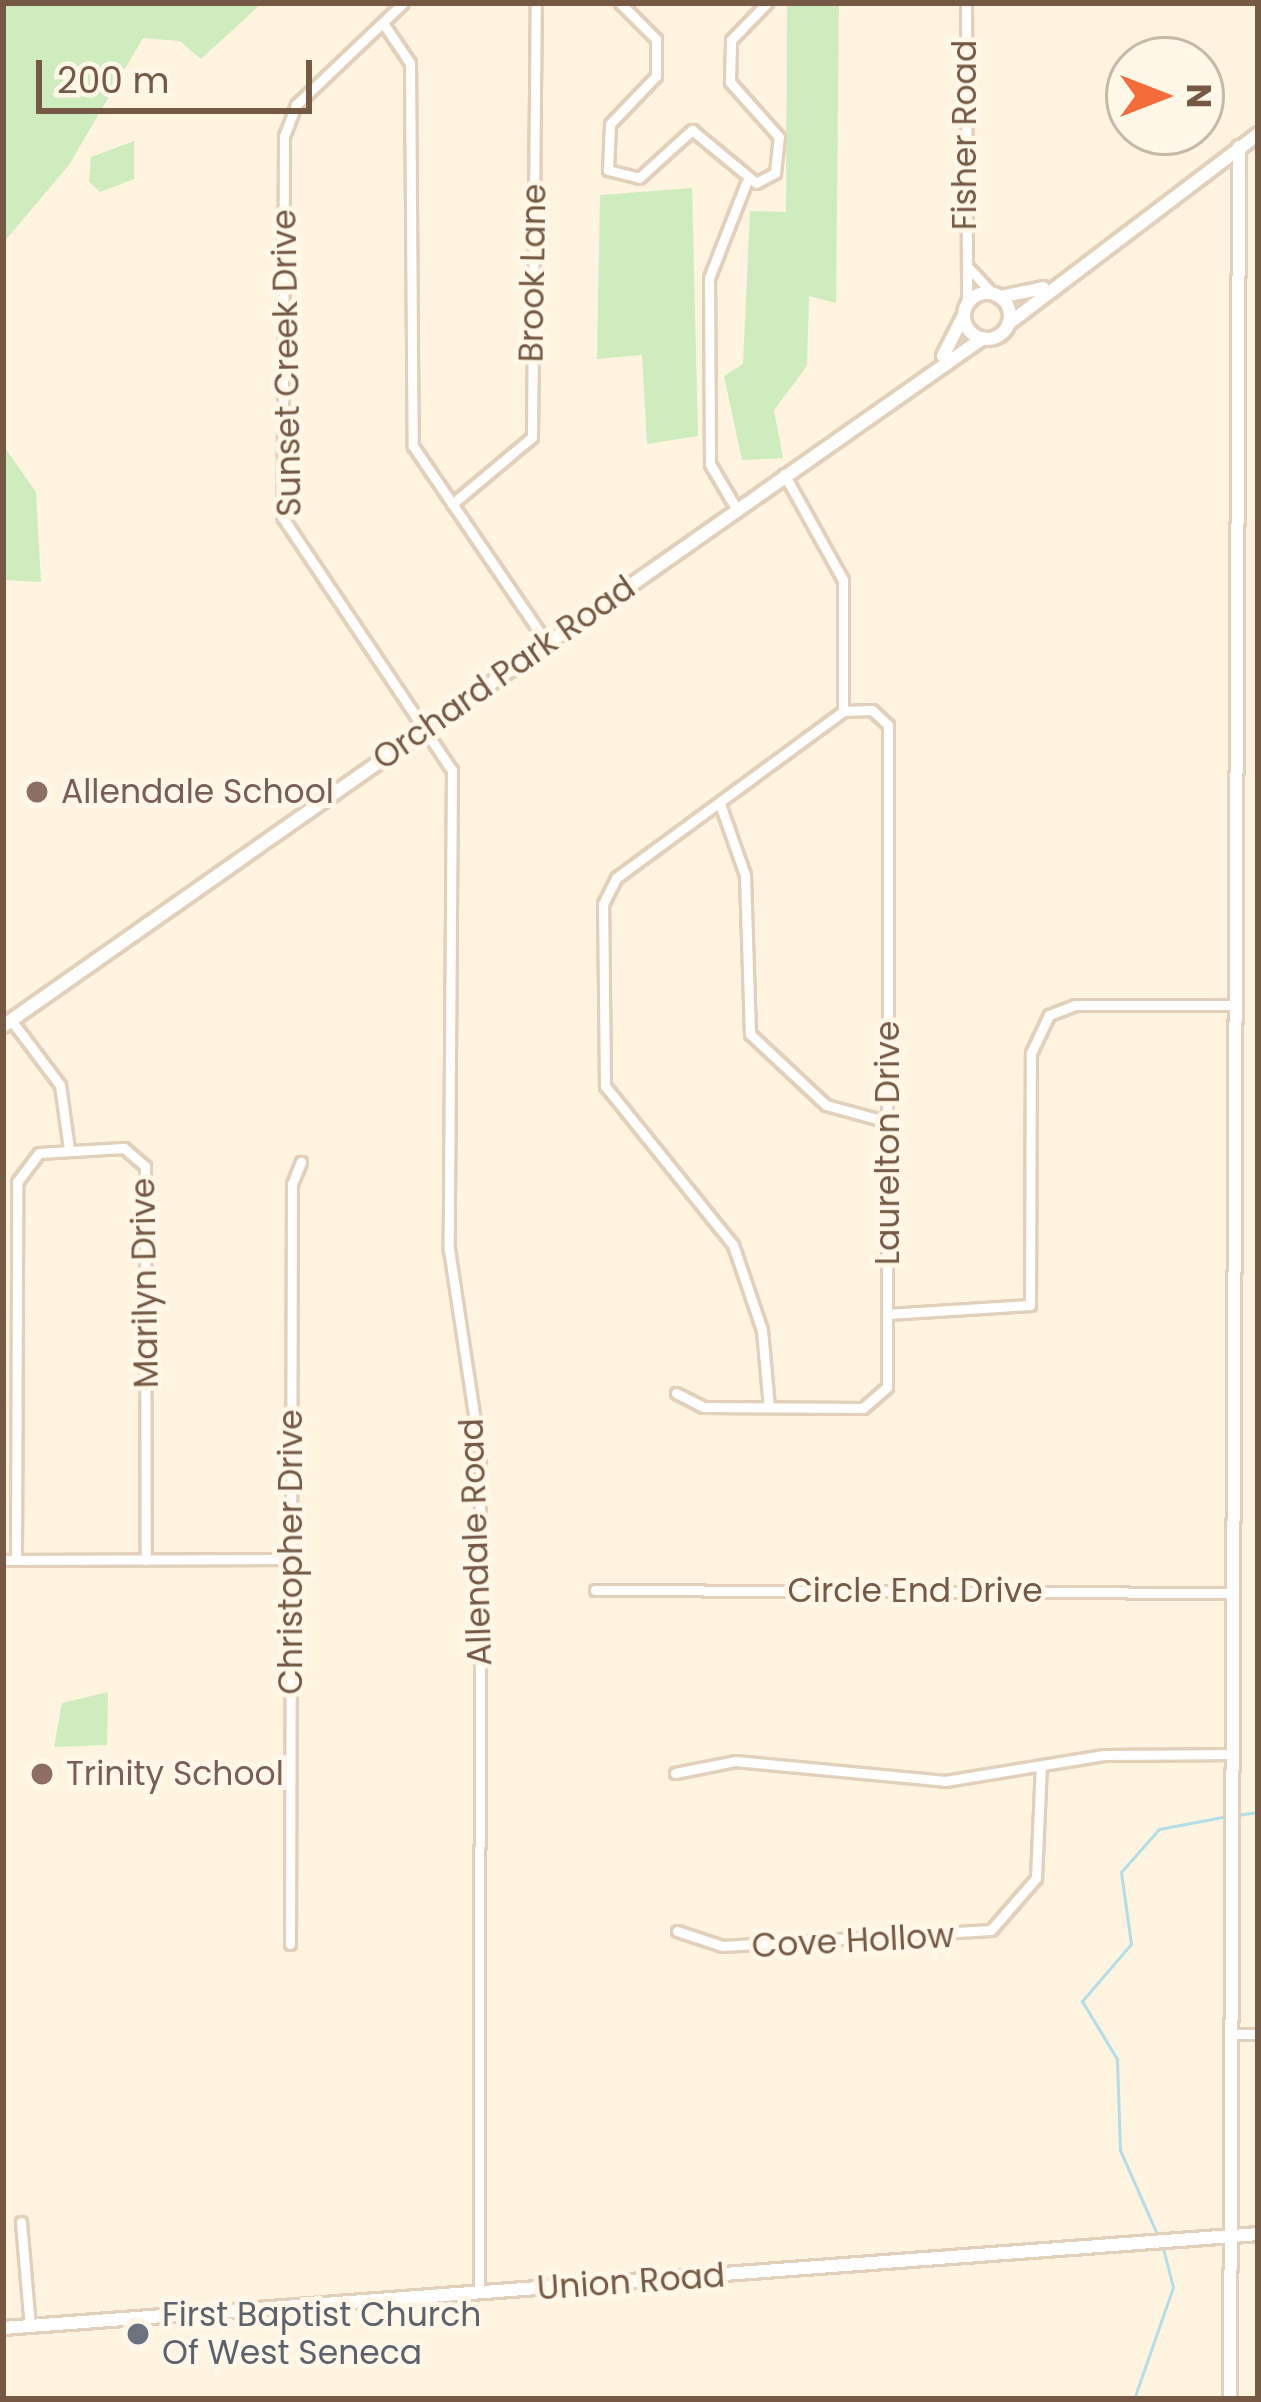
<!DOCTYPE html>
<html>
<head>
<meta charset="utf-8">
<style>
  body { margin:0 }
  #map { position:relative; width:1261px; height:2402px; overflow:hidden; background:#fef4df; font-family:Poppins,sans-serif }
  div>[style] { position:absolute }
  .green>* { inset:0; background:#ceecbd }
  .stream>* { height:3px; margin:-1.5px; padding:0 1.5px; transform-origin:1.5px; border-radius:1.5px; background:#b2dee9 }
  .roads { filter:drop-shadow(3px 0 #e3d0ba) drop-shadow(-3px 0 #e3d0ba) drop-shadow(0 3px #e3d0ba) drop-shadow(0 -3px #e3d0ba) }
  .street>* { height:9px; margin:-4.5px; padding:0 4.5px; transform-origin:4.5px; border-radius:4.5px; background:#fff }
  .secondary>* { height:12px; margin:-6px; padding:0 6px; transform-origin:6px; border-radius:6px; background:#fff }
  .secondary>.ring { margin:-6px; padding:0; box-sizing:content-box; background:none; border:12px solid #fff; border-radius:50% }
  .dots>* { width:33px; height:33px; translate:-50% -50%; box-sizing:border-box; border:6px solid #fff7e7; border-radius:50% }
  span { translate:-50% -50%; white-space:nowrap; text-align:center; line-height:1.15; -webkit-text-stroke:10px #fff7e7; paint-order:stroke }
  .street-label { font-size:33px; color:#765945 }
  .education-label { font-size:33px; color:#785e54 }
  .left { translate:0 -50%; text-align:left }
  .worship-label { font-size:33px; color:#5b616d }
  .frame { position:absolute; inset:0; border:6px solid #765945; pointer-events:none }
  .north { position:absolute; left:1105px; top:36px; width:120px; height:120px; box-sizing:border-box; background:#fff7e7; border:3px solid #c8b8a6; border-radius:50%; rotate:90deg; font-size:33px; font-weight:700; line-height:48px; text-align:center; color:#765945 }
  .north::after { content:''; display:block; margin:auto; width:42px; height:54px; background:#f36c39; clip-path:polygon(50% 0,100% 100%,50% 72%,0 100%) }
  .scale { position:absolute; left:36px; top:60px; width:276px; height:54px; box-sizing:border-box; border:6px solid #765945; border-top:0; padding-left:15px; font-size:36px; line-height:42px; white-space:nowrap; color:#765945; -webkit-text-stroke:9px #fff7e7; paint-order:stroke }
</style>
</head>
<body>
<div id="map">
  <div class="green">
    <i style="clip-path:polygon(3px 3px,262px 3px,201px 59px,180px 41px,143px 38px,69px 165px,3px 243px)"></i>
    <i style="clip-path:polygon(787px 3px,839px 3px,836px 303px,809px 296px,807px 366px,774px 410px,783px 458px,742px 460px,724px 376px,743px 364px,750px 211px,786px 212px)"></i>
    <i style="clip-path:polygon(134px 141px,134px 179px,100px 192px,89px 182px,91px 157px)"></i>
    <i style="clip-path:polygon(692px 188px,698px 436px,647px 444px,642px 355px,597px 359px,600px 195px)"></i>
    <i style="clip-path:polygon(3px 445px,36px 492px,41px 582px,3px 580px)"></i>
    <i style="clip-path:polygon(108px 1692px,107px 1745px,54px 1747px,62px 1703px)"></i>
  </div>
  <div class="stream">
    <i style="left:1237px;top:1815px;width:21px;rotate:-8deg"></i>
    <i style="left:1157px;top:2234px;width:92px;rotate:-113.8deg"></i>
    <i style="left:1120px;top:2150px;width:91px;rotate:-91.9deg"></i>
    <i style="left:1117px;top:2059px;width:68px;rotate:-121.1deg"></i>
    <i style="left:1082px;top:2001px;width:75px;rotate:-49.3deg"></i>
    <i style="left:1131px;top:1944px;width:73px;rotate:-97.9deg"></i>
    <i style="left:1121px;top:1872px;width:57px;rotate:-48.5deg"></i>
    <i style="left:1159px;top:1829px;width:70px;rotate:-10.7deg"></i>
    <i style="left:1134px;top:2399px;width:119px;rotate:-70.8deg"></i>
    <i style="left:1173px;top:2287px;width:40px;rotate:-104.4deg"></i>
  </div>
  <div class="roads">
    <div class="street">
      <i style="left:403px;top:3px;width:148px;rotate:136.4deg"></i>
      <i style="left:296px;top:105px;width:34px;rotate:111deg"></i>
      <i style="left:284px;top:137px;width:381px;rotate:90.2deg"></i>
      <i style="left:283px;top:518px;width:303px;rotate:56.2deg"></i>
      <i style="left:452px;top:770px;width:479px;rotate:90.4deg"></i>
      <i style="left:449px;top:1249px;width:207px;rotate:81.4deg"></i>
      <i style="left:480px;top:1454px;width:839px;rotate:90.07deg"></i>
      <i style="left:620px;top:3px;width:51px;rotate:45deg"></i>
      <i style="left:656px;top:39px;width:37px;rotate:90deg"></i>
      <i style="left:656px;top:76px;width:66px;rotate:133.8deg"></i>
      <i style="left:610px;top:124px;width:46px;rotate:92.5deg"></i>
      <i style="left:608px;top:170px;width:32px;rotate:14deg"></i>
      <i style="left:639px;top:178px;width:72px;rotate:-42.2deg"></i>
      <i style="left:692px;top:130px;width:83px;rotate:39.6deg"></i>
      <i style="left:756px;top:183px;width:21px;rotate:-28deg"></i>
      <i style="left:775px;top:173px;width:36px;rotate:-84deg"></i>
      <i style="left:779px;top:137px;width:74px;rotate:-131.7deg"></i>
      <i style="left:730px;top:82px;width:42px;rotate:-88.6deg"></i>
      <i style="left:731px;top:40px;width:52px;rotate:-45.8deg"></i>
      <i style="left:966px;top:3px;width:302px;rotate:89.8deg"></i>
      <i style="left:383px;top:23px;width:48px;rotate:56deg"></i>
      <i style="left:410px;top:63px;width:383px;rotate:89.6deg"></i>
      <i style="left:413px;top:446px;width:237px;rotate:55.8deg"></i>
      <i style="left:967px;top:266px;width:38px;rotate:47deg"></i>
      <i style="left:710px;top:464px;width:186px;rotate:-90.3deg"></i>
      <i style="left:709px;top:278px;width:102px;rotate:-68.7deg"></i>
      <i style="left:784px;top:474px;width:121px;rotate:60.9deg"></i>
      <i style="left:843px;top:580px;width:131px;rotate:90deg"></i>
      <i style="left:731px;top:500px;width:42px;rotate:-120.3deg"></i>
      <i style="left:710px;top:464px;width:51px;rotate:59.4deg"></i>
      <i style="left:452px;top:504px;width:104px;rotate:-39.9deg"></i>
      <i style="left:532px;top:437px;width:434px;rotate:-89.5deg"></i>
      <i style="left:720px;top:804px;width:75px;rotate:70.6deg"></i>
      <i style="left:745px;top:875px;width:159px;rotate:88.2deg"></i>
      <i style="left:750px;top:1034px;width:104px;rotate:43.1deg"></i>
      <i style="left:826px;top:1105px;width:64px;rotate:15.3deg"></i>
      <i style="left:11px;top:1020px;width:81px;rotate:53deg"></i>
      <i style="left:60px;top:1085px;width:65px;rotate:82deg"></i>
      <i style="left:888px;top:1314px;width:142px;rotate:-3.6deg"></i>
      <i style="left:1030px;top:1305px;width:252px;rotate:-89.8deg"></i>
      <i style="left:1031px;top:1053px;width:42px;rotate:-64.7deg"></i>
      <i style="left:1049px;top:1015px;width:28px;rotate:-21deg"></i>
      <i style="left:1075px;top:1005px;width:161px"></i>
      <i style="left:676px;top:1393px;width:30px;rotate:27deg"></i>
      <i style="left:703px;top:1407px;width:160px;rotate:0.4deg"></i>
      <i style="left:863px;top:1408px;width:32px;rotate:-41deg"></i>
      <i style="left:887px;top:1387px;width:662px;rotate:-89.91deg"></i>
      <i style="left:888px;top:725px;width:22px;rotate:-137deg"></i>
      <i style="left:872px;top:710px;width:29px;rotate:178deg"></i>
      <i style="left:769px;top:1407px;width:77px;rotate:-95.2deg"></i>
      <i style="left:762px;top:1330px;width:90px;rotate:-108.8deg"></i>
      <i style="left:733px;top:1245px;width:204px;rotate:-128.8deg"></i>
      <i style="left:605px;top:1086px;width:182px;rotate:-90.6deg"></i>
      <i style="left:603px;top:904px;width:29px;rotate:-63deg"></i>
      <i style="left:616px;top:878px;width:282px;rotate:-36.3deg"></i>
      <i style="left:3px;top:1560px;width:289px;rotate:-0.2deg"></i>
      <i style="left:16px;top:1560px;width:378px;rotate:-89.8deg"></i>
      <i style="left:17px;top:1182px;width:36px;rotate:-53deg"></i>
      <i style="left:39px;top:1153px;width:85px;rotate:-3.4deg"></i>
      <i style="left:124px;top:1148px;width:28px;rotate:41deg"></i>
      <i style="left:145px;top:1166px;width:394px;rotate:89.9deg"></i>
      <i style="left:595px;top:1590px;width:639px;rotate:0.27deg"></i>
      <i style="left:675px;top:1773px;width:61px;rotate:-11.3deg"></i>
      <i style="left:735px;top:1761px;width:211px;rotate:5.4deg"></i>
      <i style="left:945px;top:1781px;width:161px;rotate:-9.3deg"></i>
      <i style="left:1104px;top:1755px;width:130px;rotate:-0.4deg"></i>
      <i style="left:677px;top:1931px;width:47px;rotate:18.4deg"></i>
      <i style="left:722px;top:1946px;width:269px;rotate:-3.4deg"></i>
      <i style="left:991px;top:1930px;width:69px;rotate:-49.1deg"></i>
      <i style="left:1036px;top:1878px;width:113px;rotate:-87.5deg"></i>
      <i style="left:290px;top:1944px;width:760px;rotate:-89.85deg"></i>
      <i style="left:292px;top:1184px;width:24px;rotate:-68deg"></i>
      <i style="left:1233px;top:2034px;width:25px"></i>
      <i style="left:21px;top:2222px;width:104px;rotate:85.1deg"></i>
    </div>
    <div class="secondary">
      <i class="ring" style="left:964px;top:293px;width:34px;height:34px"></i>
      <i style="left:1000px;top:297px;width:44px;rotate:-11.8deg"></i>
      <i style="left:1008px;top:324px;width:314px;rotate:-37.2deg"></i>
      <i style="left:943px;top:356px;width:46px;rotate:-62.9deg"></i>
      <i style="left:3px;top:1026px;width:1197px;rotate:-35.07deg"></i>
      <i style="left:3px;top:2328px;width:1259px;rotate:-4.28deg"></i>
      <i style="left:1230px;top:2399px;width:2252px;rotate:-89.77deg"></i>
    </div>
  </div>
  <div class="dots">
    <i style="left:37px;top:792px;background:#8d6e63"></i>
    <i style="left:42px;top:1774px;background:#8d6e63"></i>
    <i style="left:138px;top:2334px;background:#6b7280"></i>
  </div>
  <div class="street-label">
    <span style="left:965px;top:135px;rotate:-90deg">Fisher Road</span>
    <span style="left:533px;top:273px;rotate:-89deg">Brook Lane</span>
    <span style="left:287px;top:363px;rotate:-91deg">Sunset Creek Drive</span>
    <span style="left:504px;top:673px;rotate:-35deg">Orchard Park Road</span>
    <span style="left:888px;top:1143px;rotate:-90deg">Laurelton Drive</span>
    <span style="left:145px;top:1283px;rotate:-91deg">Marilyn Drive</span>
    <span style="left:476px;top:1542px;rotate:-92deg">Allendale Road</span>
    <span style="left:291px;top:1552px;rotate:-90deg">Christopher Drive</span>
    <span style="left:915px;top:1591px">Circle End Drive</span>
    <span style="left:853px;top:1941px;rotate:-3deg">Cove Hollow</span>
    <span style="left:631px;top:2282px;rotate:-4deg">Union Road</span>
  </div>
  <div class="education-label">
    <span class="left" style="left:61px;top:792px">Allendale School</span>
    <span class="left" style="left:66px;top:1774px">Trinity School</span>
  </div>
  <div class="worship-label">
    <span class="left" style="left:162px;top:2334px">First Baptist Church<br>Of West Seneca</span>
  </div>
  <div class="frame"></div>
  <div class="north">N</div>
  <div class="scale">200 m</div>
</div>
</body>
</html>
